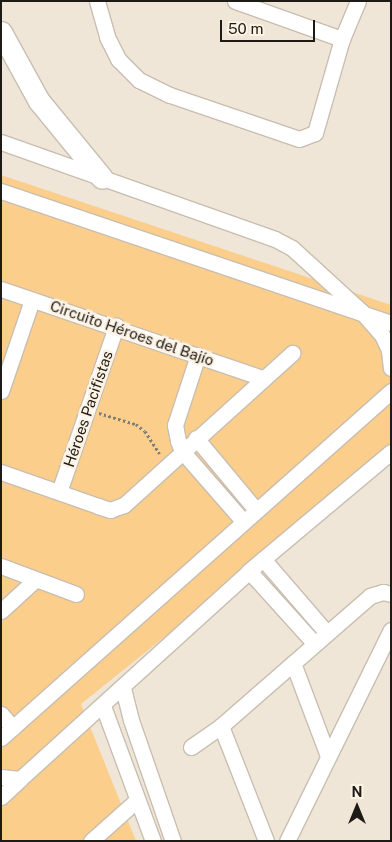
<!DOCTYPE html>
<html>
<head>
<meta charset="utf-8">
<style>
  body { margin:0 }
  #map { position:relative; width:392px; height:842px; overflow:hidden; background:#f0e6d8; font-family:"Public Sans",sans-serif }
  div>[style] { position:absolute }
  .green>* { inset:0; background:#fbce8c }
  .path>* { height:2.5px; margin-top:-1.25px; transform-origin:0; background:repeating-linear-gradient(90deg,#837d74 0 2.5px,transparent 0 5px) }
  .roads { filter:drop-shadow(1px 0 #c8beb0) drop-shadow(-1px 0 #c8beb0) drop-shadow(0 1px #c8beb0) drop-shadow(0 -1px #c8beb0) }
  .street>* { height:15px; margin:-7.5px; padding:0 7.5px; transform-origin:7.5px; border-radius:7.5px; background:#fff }
  .secondary>* { height:21px; margin:-10.5px; padding:0 10.5px; transform-origin:10.5px; border-radius:10.5px; background:#fff }
  span { translate:-50% -50%; white-space:nowrap; text-align:center; line-height:1.15; -webkit-text-stroke:5px #fdf3e5; paint-order:stroke }
  .street-label { font-size:15px; color:#1e1b16 }
  .frame { position:absolute; inset:0; border:2px solid #1e1b16; pointer-events:none }
  .north { position:absolute; left:332px; top:782px; width:50px; height:50px; -webkit-text-stroke:4px #fdf3e5; paint-order:stroke; rotate:0deg; font-size:14px; font-weight:700; line-height:20px; text-align:center; color:#1e1b16 }
  .north::after { content:''; display:block; margin:auto; width:18px; height:22px; background:#1e1b16; clip-path:polygon(50% 0,100% 100%,50% 72%,0 100%) }
  .scale { position:absolute; left:220px; top:20px; width:95px; height:22px; box-sizing:border-box; border:2px solid #1e1b16; border-top:0; padding-left:6px; font-size:15px; line-height:18px; white-space:nowrap; color:#1e1b16; -webkit-text-stroke:4px #fdf3e5; paint-order:stroke }
</style>
</head>
<body>
<div id="map">
  <div class="green">
    <i style="clip-path:polygon(1px 175px,391px 305px,391px 455px,81px 704px,136px 841px,1px 841px)"></i>
  </div>
  <div class="path">
    <i style="left:99px;top:413px;width:39px;rotate:17deg"></i>
    <i style="left:136px;top:424px;width:11px;rotate:38deg"></i>
    <i style="left:145px;top:431px;width:27px;rotate:57deg"></i>
  </div>
  <div class="roads">
    <div class="street">
      <i style="left:97px;top:1px;width:37px;rotate:74deg"></i>
      <i style="left:107px;top:37px;width:25px;rotate:63deg"></i>
      <i style="left:118px;top:59px;width:30px;rotate:45deg"></i>
      <i style="left:139px;top:80px;width:34px;rotate:26deg"></i>
      <i style="left:170px;top:95px;width:136px;rotate:18.8deg"></i>
      <i style="left:299px;top:139px;width:17px;rotate:-21deg"></i>
      <i style="left:315px;top:133px;width:98px;rotate:-74deg"></i>
      <i style="left:342px;top:39px;width:41px;rotate:-67.2deg"></i>
      <i style="left:235px;top:1px;width:114px;rotate:19.6deg"></i>
      <i style="left:1px;top:142px;width:291px;rotate:19.5deg"></i>
      <i style="left:275px;top:239px;width:19px;rotate:28deg"></i>
      <i style="left:292px;top:248px;width:93px;rotate:42.4deg"></i>
      <i style="left:361px;top:311px;width:32px;rotate:49deg"></i>
      <i style="left:382px;top:335px;width:17px;rotate:65deg"></i>
      <i style="left:389px;top:350px;width:18px;rotate:84deg"></i>
      <i style="left:1px;top:191px;width:412px;rotate:18.7deg"></i>
      <i style="left:1px;top:289px;width:277px;rotate:18.8deg"></i>
      <i style="left:198px;top:355px;width:74px;rotate:108.2deg"></i>
      <i style="left:175px;top:425px;width:16px;rotate:79deg"></i>
      <i style="left:178px;top:441px;width:11px;rotate:68deg"></i>
      <i style="left:182px;top:451px;width:94px;rotate:48.9deg"></i>
      <i style="left:1px;top:391px;width:96px;rotate:-71.2deg"></i>
      <i style="left:196px;top:438px;width:94px;rotate:50.2deg"></i>
      <i style="left:1px;top:472px;width:103px;rotate:19.3deg"></i>
      <i style="left:98px;top:506px;width:13px;rotate:18deg"></i>
      <i style="left:110px;top:510px;width:15px;rotate:-20deg"></i>
      <i style="left:124px;top:505px;width:227px;rotate:-42.1deg"></i>
      <i style="left:59px;top:492px;width:176px;rotate:-71deg"></i>
      <i style="left:263px;top:559px;width:96px;rotate:49.2deg"></i>
      <i style="left:1px;top:566px;width:80px;rotate:20.5deg"></i>
      <i style="left:249px;top:571px;width:97px;rotate:47.9deg"></i>
      <i style="left:1px;top:611px;width:47px;rotate:-42.4deg"></i>
      <i style="left:293px;top:663px;width:99px;rotate:69.4deg"></i>
      <i style="left:123px;top:688px;width:33px;rotate:76deg"></i>
      <i style="left:131px;top:720px;width:128px;rotate:70.9deg"></i>
      <i style="left:103px;top:706px;width:144px;rotate:69.7deg"></i>
      <i style="left:1px;top:714px;width:18px;rotate:49deg"></i>
      <i style="left:221px;top:726px;width:123px;rotate:68.6deg"></i>
      <i style="left:1px;top:738px;width:522px;rotate:-41.66deg"></i>
      <i style="left:191px;top:747px;width:37px;rotate:-35deg"></i>
      <i style="left:221px;top:726px;width:198px;rotate:-41.1deg"></i>
      <i style="left:370px;top:596px;width:14px;rotate:-17deg"></i>
      <i style="left:383px;top:592px;width:8px;rotate:14deg"></i>
      <i style="left:1px;top:777px;width:19px;rotate:6deg"></i>
      <i style="left:20px;top:779px;width:309px;rotate:-42.2deg"></i>
      <i style="left:249px;top:571px;width:185px;rotate:-40deg"></i>
      <i style="left:1px;top:797px;width:26px;rotate:-43deg"></i>
      <i style="left:91px;top:841px;width:62px;rotate:-41.7deg"></i>
      <i style="left:287px;top:841px;width:235px;rotate:-63.8deg"></i>
    </div>
    <div class="secondary">
      <i style="left:1px;top:32px;width:79px;rotate:61.2deg"></i>
      <i style="left:39px;top:101px;width:99px;rotate:50.7deg"></i>
    </div>
  </div>
  <div class="street-label">
    <span style="left:132px;top:333px;rotate:19deg">Circuito Héroes del Bajío</span>
    <span style="left:88px;top:409px;rotate:-71deg">Héroes Pacifistas</span>
  </div>
  <div class="frame"></div>
  <div class="north">N</div>
  <div class="scale">50 m</div>
</div>
</body>
</html>
